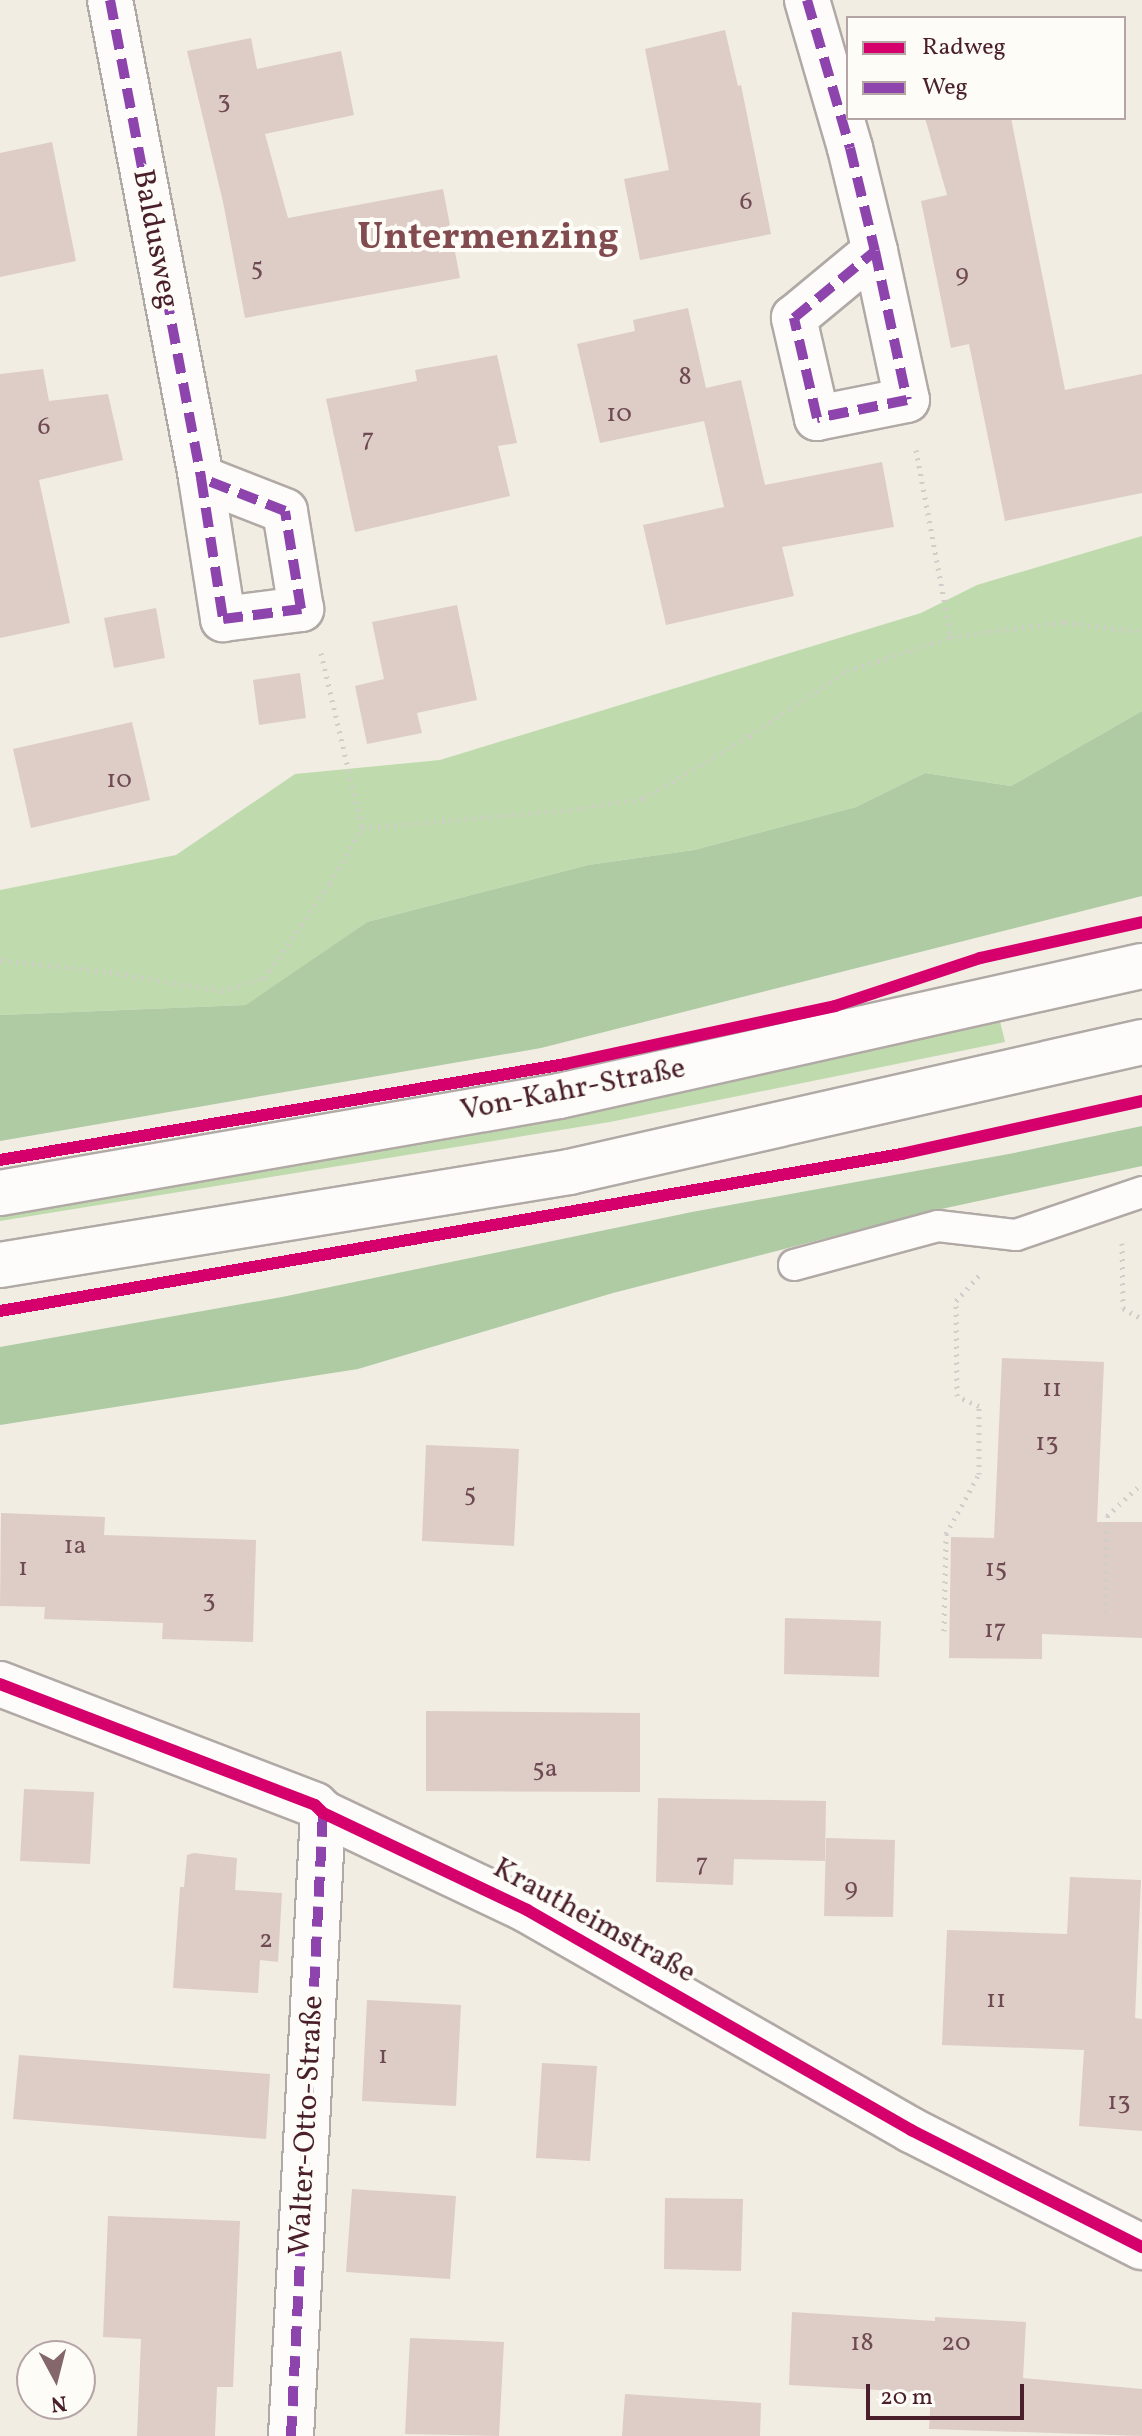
<!DOCTYPE html>
<html>
<head>
<meta charset="utf-8">
<style>
  body { margin:0 }
  #map { position:relative; width:1142px; height:2436px; overflow:hidden; background:#f1ede3; font-family:Vollkorn,serif }
  div>[style] { position:absolute }
  .green>* { inset:0; background:#bfdbad }
  .forest>* { inset:0; background:#aecba3 }
  .building>* { inset:0; background:#decdc7 }
  .path>* { height:5px; margin-top:-2.5px; transform-origin:0; background:repeating-linear-gradient(90deg,#d1cdcb 0 2px,transparent 0 8px) }
  .roads { filter:drop-shadow(2px 0 #b1a9a5) drop-shadow(-2px 0 #b1a9a5) drop-shadow(0 2px #b1a9a5) drop-shadow(0 -2px #b1a9a5) }
  .lane>* { height:30px; margin:-15px; padding:0 15px; transform-origin:15px; border-radius:15px; background:#fdfcfb }
  .street>* { height:44px; margin:-22px; padding:0 22px; transform-origin:22px; border-radius:22px; background:#fdfcfb }
  .secondary>* { height:44px; margin:-22px; padding:0 22px; transform-origin:22px; border-radius:22px; background:#fdfcfb }
  .quiet>* { height:10px; margin-top:-5px; transform-origin:0; background:repeating-linear-gradient(90deg,#8e44ad 0 20px,transparent 0 30px) }
  .cycleway>* { height:12px; margin:-6px; padding:0 6px; transform-origin:6px; border-radius:6px; background:#d6006c }
  span { translate:-50% -50%; white-space:nowrap; text-align:center; line-height:1.15; -webkit-text-stroke:8px #fdfcf7; paint-order:stroke }
  .number-label { font-size:26px; color:#6f4a52 }
  .number-label span { -webkit-text-stroke-width:0 }
  .street-label { font-size:30px; color:#4a1f2b }
  .district-label { font-size:38px; color:#824b50; font-weight:700 }
  .legend { position:absolute; left:846px; top:16px; width:280px; height:104px; box-sizing:border-box; background:#fdfcf7; border:2px solid #b5a4a5; margin:0; padding:10px 14px; list-style:none; font-size:24px; color:#4a1f2b }
  .legend li { display:flex; align-items:center; gap:16px; height:40px }
  .legend b { width:40px; border:2px solid #b5a4a5 }
  .north { position:absolute; left:16px; top:2340px; width:80px; height:80px; box-sizing:border-box; background:#fdfcf7; border:2px solid #b5a4a5; border-radius:50%; rotate:173deg; font-size:22px; font-weight:700; line-height:32px; text-align:center; color:#4a1f2b }
  .north::after { content:''; display:block; margin:auto; width:28px; height:36px; background:#84676b; clip-path:polygon(50% 0,100% 100%,50% 72%,0 100%) }
  .scale { position:absolute; left:866px; top:2384px; width:158px; height:36px; box-sizing:border-box; border:4px solid #4a1f2b; border-top:0; padding-left:10px; font-size:24px; line-height:28px; white-space:nowrap; color:#4a1f2b; -webkit-text-stroke:6px #fdfcf7; paint-order:stroke }
</style>
</head>
<body>
<div id="map">
  <div class="green">
    <i style="clip-path:polygon(1142px 536px,1142px 711px,1011px 786px,925px 773px,856px 807px,694px 850px,588px 865px,367px 922px,247px 1005px,0 1015px,0 890px,176px 855px,295px 774px,440px 760px,921px 613px,977px 585px)"></i>
    <i style="clip-path:polygon(1000px 1021px,1005px 1042px,610px 1122px,0 1221px,0 1205px,605px 1108px)"></i>
  </div>
  <div class="forest">
    <i style="clip-path:polygon(1142px 711px,1142px 896px,541px 1048px,0 1141px,0 1015px,246px 1005px,367px 922px,588px 865px,694px 850px,856px 807px,925px 773px,1011px 786px)"></i>
    <i style="clip-path:polygon(1142px 1126px,1142px 1166px,932px 1211px,613px 1293px,358px 1369px,0 1425px,0 1347px,282px 1297px,692px 1212px,1014px 1153px)"></i>
  </div>
  <div class="building">
    <i style="clip-path:polygon(725px 30px,738px 86px,741px 85px,771px 234px,640px 260px,624px 179px,669px 170px,645px 49px)"></i>
    <i style="clip-path:polygon(251px 38px,257px 69px,341px 51px,354px 115px,265px 134px,288px 218px,443px 189px,460px 278px,245px 318px,223px 202px,187px 51px)"></i>
    <i style="clip-path:polygon(925px 118px,1011px 118px,1065px 390px,1142px 374px,1142px 493px,1005px 521px,969px 344px,951px 348px,921px 201px,947px 195px)"></i>
    <i style="clip-path:polygon(52px 142px,76px 261px,0 277px,0 153px)"></i>
    <i style="clip-path:polygon(688px 308px,706px 388px,741px 380px,765px 485px,882px 462px,894px 527px,782px 547px,794px 596px,666px 625px,643px 525px,724px 507px,704px 421px,600px 443px,577px 344px,635px 331px,633px 320px)"></i>
    <i style="clip-path:polygon(497px 355px,517px 443px,498px 446px,510px 496px,355px 532px,326px 399px,417px 381px,415px 370px)"></i>
    <i style="clip-path:polygon(43px 369px,49px 401px,108px 394px,123px 460px,39px 480px,70px 623px,0 638px,0 374px)"></i>
    <i style="clip-path:polygon(457px 605px,477px 700px,417px 713px,422px 733px,367px 744px,355px 686px,384px 679px,372px 622px)"></i>
    <i style="clip-path:polygon(156px 608px,165px 658px,114px 668px,104px 618px)"></i>
    <i style="clip-path:polygon(300px 673px,306px 718px,259px 725px,253px 680px)"></i>
    <i style="clip-path:polygon(132px 722px,150px 800px,31px 828px,13px 749px)"></i>
    <i style="clip-path:polygon(1002px 1358px,1104px 1362px,1097px 1522px,1142px 1522px,1142px 1638px,1042px 1634px,1042px 1659px,949px 1658px,951px 1537px,994px 1538px)"></i>
    <i style="clip-path:polygon(426px 1445px,519px 1449px,514px 1546px,422px 1541px)"></i>
    <i style="clip-path:polygon(1px 1513px,105px 1517px,104px 1535px,256px 1540px,253px 1642px,162px 1639px,163px 1623px,44px 1619px,45px 1607px,0 1606px)"></i>
    <i style="clip-path:polygon(785px 1618px,881px 1621px,879px 1677px,784px 1674px)"></i>
    <i style="clip-path:polygon(426px 1711px,640px 1713px,640px 1792px,426px 1791px)"></i>
    <i style="clip-path:polygon(24px 1789px,94px 1792px,90px 1864px,20px 1861px)"></i>
    <i style="clip-path:polygon(658px 1798px,826px 1801px,825px 1861px,734px 1859px,733px 1885px,656px 1882px)"></i>
    <i style="clip-path:polygon(826px 1838px,895px 1840px,893px 1917px,824px 1916px)"></i>
    <i style="clip-path:polygon(194px 1853px,237px 1858px,235px 1890px,282px 1893px,278px 1962px,260px 1960px,258px 1993px,173px 1988px,180px 1887px,184px 1887px,187px 1855px)"></i>
    <i style="clip-path:polygon(1070px 1877px,1141px 1880px,1135px 2018px,1142px 2019px,1142px 2131px,1079px 2126px,1084px 2050px,942px 2045px,947px 1930px,1067px 1934px)"></i>
    <i style="clip-path:polygon(367px 2000px,461px 2005px,456px 2106px,362px 2101px)"></i>
    <i style="clip-path:polygon(19px 2055px,270px 2074px,266px 2139px,13px 2119px)"></i>
    <i style="clip-path:polygon(542px 2063px,597px 2066px,590px 2161px,536px 2158px)"></i>
    <i style="clip-path:polygon(352px 2189px,456px 2196px,450px 2279px,346px 2272px)"></i>
    <i style="clip-path:polygon(665px 2198px,743px 2199px,741px 2271px,664px 2269px)"></i>
    <i style="clip-path:polygon(108px 2216px,240px 2221px,233px 2387px,217px 2387px,215px 2436px,137px 2436px,141px 2339px,103px 2337px)"></i>
    <i style="clip-path:polygon(792px 2312px,935px 2321px,935px 2317px,1026px 2322px,1023px 2378px,1142px 2389px,1142px 2436px,929px 2429px,931px 2393px,789px 2385px)"></i>
    <i style="clip-path:polygon(410px 2338px,504px 2342px,499px 2436px,405px 2434px)"></i>
    <i style="clip-path:polygon(625px 2394px,761px 2403px,760px 2436px,622px 2436px)"></i>
  </div>
  <div class="path">
    <i style="left:916px;top:450px;width:190px;rotate:79.4deg"></i>
    <i style="left:321px;top:653px;width:180px;rotate:76.8deg"></i>
    <i style="left:0;top:960px;width:111px;rotate:6.2deg"></i>
    <i style="left:110px;top:972px;width:113px;rotate:9.7deg"></i>
    <i style="left:221px;top:991px;width:46px;rotate:-16.5deg"></i>
    <i style="left:265px;top:978px;width:115px;rotate:-55.6deg"></i>
    <i style="left:330px;top:883px;width:64px;rotate:-59.8deg"></i>
    <i style="left:362px;top:828px;width:208px;rotate:-5deg"></i>
    <i style="left:569px;top:810px;width:76px;rotate:-9.1deg"></i>
    <i style="left:644px;top:798px;width:122px;rotate:-30.6deg"></i>
    <i style="left:749px;top:736px;width:118px;rotate:-33.6deg"></i>
    <i style="left:847px;top:671px;width:109px;rotate:-18.1deg"></i>
    <i style="left:951px;top:637px;width:114px;rotate:-7.6deg"></i>
    <i style="left:1064px;top:622px;width:79px;rotate:7.3deg"></i>
    <i style="left:1122px;top:1243px;width:65px;rotate:89.1deg"></i>
    <i style="left:1123px;top:1308px;width:22px;rotate:30deg"></i>
    <i style="left:1105px;top:1613px;width:97px;rotate:-88.8deg"></i>
    <i style="left:1107px;top:1516px;width:48px;rotate:-43.3deg"></i>
    <i style="left:944px;top:1631px;width:97px;rotate:-88.8deg"></i>
    <i style="left:946px;top:1534px;width:68px;rotate:-61.2deg"></i>
    <i style="left:979px;top:1474px;width:68px;rotate:-90deg"></i>
    <i style="left:979px;top:1406px;width:24px;rotate:-156deg"></i>
    <i style="left:957px;top:1396px;width:95px;rotate:-90.6deg"></i>
    <i style="left:956px;top:1301px;width:38px;rotate:-48deg"></i>
  </div>
  <div class="roads">
    <div class="lane">
      <i style="left:794px;top:1265px;width:149px;rotate:-15.2deg"></i>
      <i style="left:938px;top:1226px;width:79px;rotate:6.6deg"></i>
      <i style="left:1016px;top:1235px;width:133px;rotate:-18.8deg"></i>
    </div>
    <div class="street">
      <i style="left:110px;top:0;width:487px;rotate:79.2deg"></i>
      <i style="left:201px;top:478px;width:143px;rotate:81.1deg"></i>
      <i style="left:223px;top:619px;width:79px;rotate:-7.3deg"></i>
      <i style="left:301px;top:609px;width:99px;rotate:-99.3deg"></i>
      <i style="left:285px;top:511px;width:90px;rotate:-158.6deg"></i>
      <i style="left:807px;top:0;width:154px;rotate:73.8deg"></i>
      <i style="left:850px;top:148px;width:106px;rotate:76.4deg"></i>
      <i style="left:875px;top:251px;width:152px;rotate:77.9deg"></i>
      <i style="left:907px;top:400px;width:92px;rotate:168.7deg"></i>
      <i style="left:817px;top:418px;width:103px;rotate:-103deg"></i>
      <i style="left:794px;top:318px;width:105px;rotate:-39.6deg"></i>
      <i style="left:0;top:1684px;width:337px;rotate:21deg"></i>
      <i style="left:315px;top:1805px;width:11px;rotate:45deg"></i>
      <i style="left:323px;top:1813px;width:226px;rotate:25.4deg"></i>
      <i style="left:527px;top:1910px;width:443px;rotate:29.8deg"></i>
      <i style="left:911px;top:2130px;width:259px;rotate:26.9deg"></i>
      <i style="left:291px;top:2436px;width:624px;rotate:-87.06deg"></i>
    </div>
    <div class="secondary">
      <i style="left:0;top:1193px;width:567px;rotate:-9.84deg"></i>
      <i style="left:559px;top:1096px;width:597px;rotate:-12.57deg"></i>
      <i style="left:0;top:1265px;width:577px;rotate:-9.28deg"></i>
      <i style="left:569px;top:1172px;width:588px;rotate:-12.78deg"></i>
    </div>
  </div>
  <div class="quiet">
    <i style="left:110px;top:0;width:487px;rotate:79.2deg"></i>
    <i style="left:201px;top:478px;width:143px;rotate:81.1deg"></i>
    <i style="left:223px;top:619px;width:79px;rotate:-7.3deg"></i>
    <i style="left:301px;top:609px;width:99px;rotate:-99.3deg"></i>
    <i style="left:285px;top:511px;width:90px;rotate:-158.6deg"></i>
    <i style="left:807px;top:0;width:154px;rotate:73.8deg"></i>
    <i style="left:850px;top:148px;width:106px;rotate:76.4deg"></i>
    <i style="left:875px;top:251px;width:152px;rotate:77.9deg"></i>
    <i style="left:907px;top:400px;width:92px;rotate:168.7deg"></i>
    <i style="left:817px;top:418px;width:103px;rotate:-103deg"></i>
    <i style="left:794px;top:318px;width:105px;rotate:-39.6deg"></i>
    <i style="left:291px;top:2436px;width:624px;rotate:-87.06deg"></i>
  </div>
  <div class="cycleway">
    <i style="left:0;top:1160px;width:573px;rotate:-9.64deg"></i>
    <i style="left:565px;top:1064px;width:276px;rotate:-12.1deg"></i>
    <i style="left:835px;top:1006px;width:153px;rotate:-18.3deg"></i>
    <i style="left:980px;top:958px;width:166px;rotate:-12.5deg"></i>
    <i style="left:0;top:1311px;width:915px;rotate:-9.88deg"></i>
    <i style="left:901px;top:1154px;width:247px;rotate:-12.4deg"></i>
    <i style="left:0;top:1684px;width:337px;rotate:21deg"></i>
    <i style="left:315px;top:1805px;width:11px;rotate:45deg"></i>
    <i style="left:323px;top:1813px;width:226px;rotate:25.4deg"></i>
    <i style="left:527px;top:1910px;width:443px;rotate:29.8deg"></i>
    <i style="left:911px;top:2130px;width:259px;rotate:26.9deg"></i>
  </div>
  <div class="number-label">
    <span style="left:224px;top:102px">3</span>
    <span style="left:746px;top:203px">6</span>
    <span style="left:257px;top:269px">5</span>
    <span style="left:962px;top:275px">9</span>
    <span style="left:685px;top:378px">8</span>
    <span style="left:619px;top:415px">10</span>
    <span style="left:44px;top:428px">6</span>
    <span style="left:368px;top:440px">7</span>
    <span style="left:119px;top:781px">10</span>
    <span style="left:1052px;top:1390px">11</span>
    <span style="left:1047px;top:1444px">13</span>
    <span style="left:470px;top:1495px">5</span>
    <span style="left:75px;top:1547px">1a</span>
    <span style="left:23px;top:1569px">1</span>
    <span style="left:996px;top:1570px">15</span>
    <span style="left:209px;top:1601px">3</span>
    <span style="left:995px;top:1631px">17</span>
    <span style="left:545px;top:1770px">5a</span>
    <span style="left:702px;top:1865px">7</span>
    <span style="left:851px;top:1889px">9</span>
    <span style="left:266px;top:1941px">2</span>
    <span style="left:996px;top:2001px">11</span>
    <span style="left:383px;top:2057px">1</span>
    <span style="left:1119px;top:2103px">13</span>
    <span style="left:862px;top:2344px">18</span>
    <span style="left:956px;top:2344px">20</span>
  </div>
  <div class="street-label">
    <span style="left:155px;top:239px;rotate:79deg">Baldusweg</span>
    <span style="left:573px;top:1090px;rotate:-11deg">Von-Kahr-Straße</span>
    <span style="left:594px;top:1921px;rotate:29deg">Krautheimstraße</span>
    <span style="left:307px;top:2125px;rotate:-87deg">Walter-Otto-Straße</span>
  </div>
  <div class="district-label">
    <span style="left:488px;top:239px">Untermenzing</span>
  </div>
  <ul class="legend">
  <li><b style="height:10px;background:#d6006c"></b>Radweg</li>
  <li><b style="height:10px;background:#8e44ad"></b>Weg</li>
  </ul>
  <div class="north">N</div>
  <div class="scale">20 m</div>
</div>
</body>
</html>
